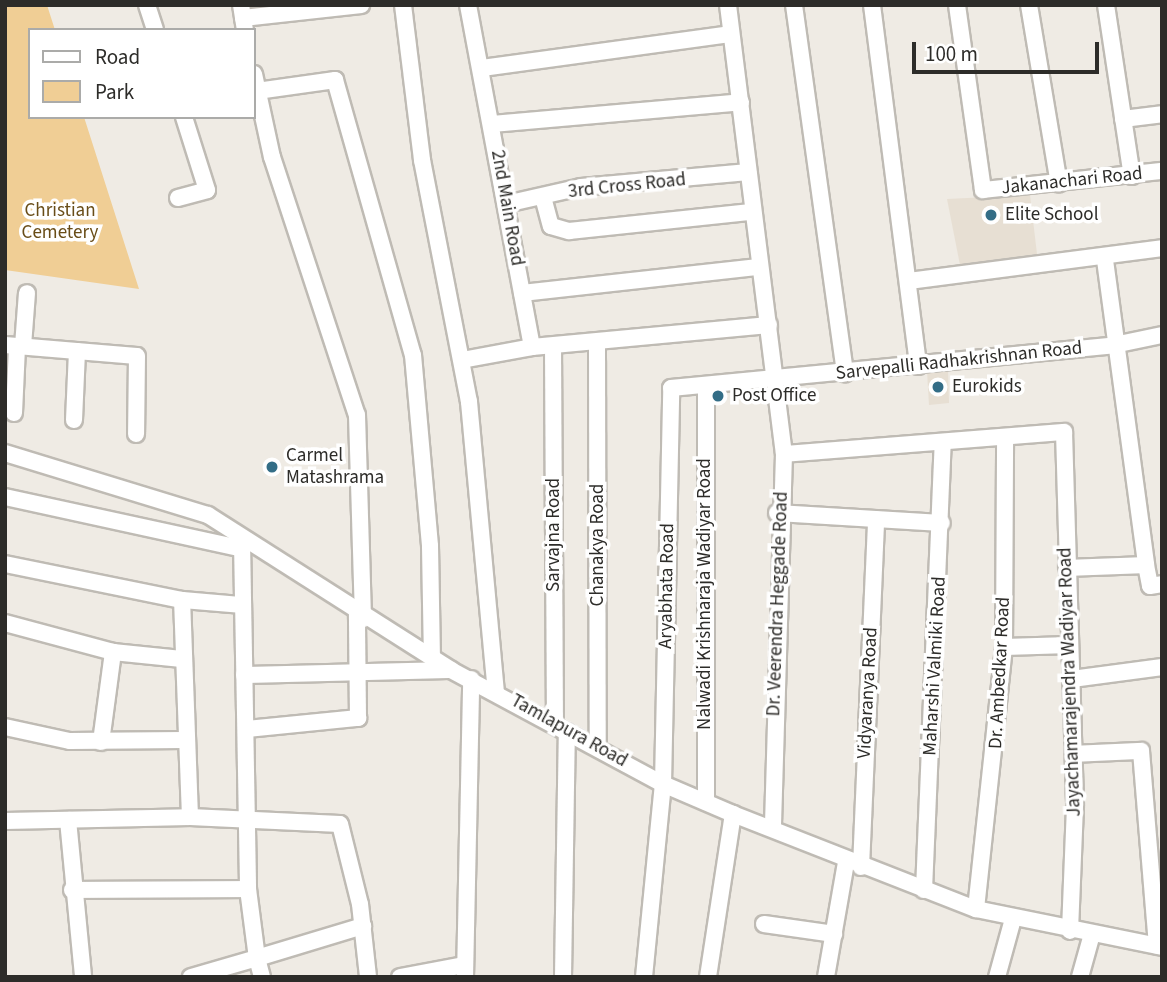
<!DOCTYPE html>
<html>
<head>
<meta charset="utf-8">
<style>
  body { margin:0 }
  #map { position:relative; width:1167px; height:982px; overflow:hidden; background:#efebe4; font-family:"Source Sans 3",sans-serif }
  div>[style] { position:absolute }
  .built>* { inset:0; background:#e7dfd3 }
  .green>* { inset:0; background:#f0ce95 }
  .roads { filter:drop-shadow(2px 0 #bfbbb4) drop-shadow(-2px 0 #bfbbb4) drop-shadow(0 2px #bfbbb4) drop-shadow(0 -2px #bfbbb4) }
  .street>* { height:16px; margin:-8px; padding:0 8px; transform-origin:8px; border-radius:8px; background:#fff }
  .dots>* { width:19px; height:19px; translate:-50% -50%; box-sizing:border-box; border:4px solid #fff; border-radius:50% }
  span { translate:-50% -50%; white-space:nowrap; text-align:center; line-height:1.15; -webkit-text-stroke:7px #fff; paint-order:stroke }
  .street-label { font-size:19px; color:#2d2c29 }
  .park-label { font-size:19px; color:#694d18 }
  .poi-label { font-size:19px; color:#2d2c29 }
  .left { translate:0 -50%; text-align:left }
  .frame { position:absolute; inset:0; border:7px solid #2d2c29; pointer-events:none }
  .legend { position:absolute; left:28px; top:28px; width:228px; height:91px; box-sizing:border-box; background:#fff; border:2px solid #ababa9; margin:0; padding:9px 12px; list-style:none; font-size:21px; color:#2d2c29 }
  .legend li { display:flex; align-items:center; gap:14px; height:35px }
  .legend b { width:35px; border:2px solid #ababa9 }
  .scale { position:absolute; left:912px; top:42px; width:187px; height:32px; box-sizing:border-box; border:4px solid #2d2c29; border-top:0; padding-left:9px; font-size:21px; line-height:24px; white-space:nowrap; color:#2d2c29; -webkit-text-stroke:5px #fff; paint-order:stroke }
</style>
</head>
<body>
<div id="map">
  <div class="built">
    <i style="clip-path:polygon(1030px 195px,1037px 254px,960px 265px,947px 199px)"></i>
    <i style="clip-path:polygon(948px 369px,949px 403px,929px 405px,927px 371px)"></i>
  </div>
  <div class="green">
    <i style="clip-path:polygon(5px 5px,47px 5px,55px 30px,30px 30px,30px 117px,84px 117px,139px 289px,5px 270px)"></i>
  </div>
  <div class="roads">
    <div class="street">
      <i style="left:147px;top:5px;width:26px;rotate:72deg"></i>
      <i style="left:241px;top:5px;width:25px;rotate:81deg"></i>
      <i style="left:403px;top:5px;width:156px;rotate:83deg"></i>
      <i style="left:422px;top:160px;width:247px;rotate:79deg"></i>
      <i style="left:469px;top:402px;width:290px;rotate:84.7deg"></i>
      <i style="left:468px;top:5px;width:348px;rotate:79.4deg"></i>
      <i style="left:728px;top:5px;width:452px;rotate:82.9deg"></i>
      <i style="left:784px;top:454px;width:374px;rotate:91.7deg"></i>
      <i style="left:794px;top:5px;width:372px;rotate:82.1deg"></i>
      <i style="left:872px;top:5px;width:364px;rotate:82.7deg"></i>
      <i style="left:957px;top:5px;width:187px;rotate:82deg"></i>
      <i style="left:983px;top:190px;width:180px;rotate:-6.1deg"></i>
      <i style="left:1029px;top:5px;width:181px;rotate:80.5deg"></i>
      <i style="left:1106px;top:5px;width:173px;rotate:81.4deg"></i>
      <i style="left:243px;top:18px;width:119px;rotate:-6.3deg"></i>
      <i style="left:482px;top:68px;width:250px;rotate:-7.8deg"></i>
      <i style="left:254px;top:74px;width:85px;rotate:77.8deg"></i>
      <i style="left:272px;top:157px;width:272px;rotate:71.8deg"></i>
      <i style="left:357px;top:415px;width:204px;rotate:88.3deg"></i>
      <i style="left:257px;top:91px;width:79px;rotate:-8deg"></i>
      <i style="left:335px;top:80px;width:286px;rotate:74.2deg"></i>
      <i style="left:413px;top:355px;width:192px;rotate:84.9deg"></i>
      <i style="left:430px;top:546px;width:110px;rotate:89deg"></i>
      <i style="left:1123px;top:119px;width:39px;rotate:-7deg"></i>
      <i style="left:492px;top:124px;width:250px;rotate:-5deg"></i>
      <i style="left:543px;top:197px;width:30px;rotate:75deg"></i>
      <i style="left:551px;top:226px;width:19px;rotate:16deg"></i>
      <i style="left:569px;top:231px;width:183px;rotate:-6deg"></i>
      <i style="left:178px;top:198px;width:30px;rotate:-15deg"></i>
      <i style="left:207px;top:190px;width:77px;rotate:-107.5deg"></i>
      <i style="left:506px;top:204px;width:77px;rotate:-12.8deg"></i>
      <i style="left:581px;top:187px;width:168px;rotate:-5.1deg"></i>
      <i style="left:1105px;top:260px;width:308px;rotate:82.3deg"></i>
      <i style="left:1146px;top:565px;width:21px;rotate:79deg"></i>
      <i style="left:1150px;top:586px;width:12px;rotate:-9deg"></i>
      <i style="left:909px;top:281px;width:255px;rotate:-7.4deg"></i>
      <i style="left:522px;top:293px;width:238px;rotate:-6.3deg"></i>
      <i style="left:597px;top:342px;width:405px;rotate:89.9deg"></i>
      <i style="left:5px;top:345px;width:132px;rotate:4.8deg"></i>
      <i style="left:137px;top:356px;width:78px;rotate:90.7deg"></i>
      <i style="left:23px;top:346px;width:53px;rotate:-85.7deg"></i>
      <i style="left:553px;top:346px;width:377px;rotate:89.7deg"></i>
      <i style="left:462px;top:360px;width:71px;rotate:-10.5deg"></i>
      <i style="left:532px;top:347px;width:238px;rotate:-5.3deg"></i>
      <i style="left:706px;top:387px;width:415px;rotate:90deg"></i>
      <i style="left:14px;top:413px;width:67px;rotate:-87.4deg"></i>
      <i style="left:74px;top:420px;width:69px;rotate:-87.5deg"></i>
      <i style="left:5px;top:453px;width:212px;rotate:17deg"></i>
      <i style="left:208px;top:515px;width:288px;rotate:32.5deg"></i>
      <i style="left:451px;top:670px;width:241px;rotate:28.3deg"></i>
      <i style="left:663px;top:784px;width:76px;rotate:23.2deg"></i>
      <i style="left:733px;top:814px;width:261px;rotate:21.4deg"></i>
      <i style="left:976px;top:909px;width:190px;rotate:11.5deg"></i>
      <i style="left:784px;top:454px;width:281px;rotate:-4.5deg"></i>
      <i style="left:1064px;top:432px;width:374px;rotate:88.3deg"></i>
      <i style="left:1075px;top:806px;width:125px;rotate:92.3deg"></i>
      <i style="left:5px;top:497px;width:239px;rotate:12.3deg"></i>
      <i style="left:777px;top:513px;width:165px;rotate:3.5deg"></i>
      <i style="left:242px;top:541px;width:348px;rotate:89deg"></i>
      <i style="left:5px;top:564px;width:181px;rotate:11.5deg"></i>
      <i style="left:1067px;top:568px;width:79px;rotate:-2.2deg"></i>
      <i style="left:5px;top:623px;width:112px;rotate:15deg"></i>
      <i style="left:113px;top:652px;width:69px;rotate:5.8deg"></i>
      <i style="left:1004px;top:647px;width:66px;rotate:-1.7deg"></i>
      <i style="left:244px;top:675px;width:207px;rotate:-1.4deg"></i>
      <i style="left:1072px;top:679px;width:91px;rotate:-7.6deg"></i>
      <i style="left:5px;top:727px;width:66px;rotate:12.2deg"></i>
      <i style="left:70px;top:741px;width:114px;rotate:-0.5deg"></i>
      <i style="left:247px;top:729px;width:112px;rotate:-5.7deg"></i>
      <i style="left:358px;top:718px;width:104px;rotate:-90.6deg"></i>
      <i style="left:101px;top:742px;width:91px;rotate:-82.4deg"></i>
      <i style="left:1074px;top:754px;width:67px;rotate:-2.6deg"></i>
      <i style="left:1141px;top:751px;width:195px;rotate:85.3deg"></i>
      <i style="left:190px;top:817px;width:217px;rotate:-92.1deg"></i>
      <i style="left:182px;top:600px;width:59px;rotate:4.8deg"></i>
      <i style="left:68px;top:820px;width:158px;rotate:84.5deg"></i>
      <i style="left:5px;top:821px;width:185px;rotate:-1.2deg"></i>
      <i style="left:190px;top:817px;width:150px;rotate:2.7deg"></i>
      <i style="left:340px;top:824px;width:82px;rotate:76deg"></i>
      <i style="left:360px;top:904px;width:73px;rotate:83.7deg"></i>
      <i style="left:861px;top:867px;width:348px;rotate:-87.5deg"></i>
      <i style="left:72px;top:890px;width:176px;rotate:-0.3deg"></i>
      <i style="left:248px;top:889px;width:70px;rotate:82.6deg"></i>
      <i style="left:257px;top:958px;width:69px;rotate:163.9deg"></i>
      <i style="left:924px;top:890px;width:448px;rotate:-87.6deg"></i>
      <i style="left:976px;top:909px;width:263px;rotate:-83.9deg"></i>
      <i style="left:1004px;top:647px;width:210px;rotate:-89.7deg"></i>
      <i style="left:764px;top:924px;width:71px;rotate:8.1deg"></i>
      <i style="left:262px;top:977px;width:20px;rotate:-105deg"></i>
      <i style="left:257px;top:958px;width:111px;rotate:-16.8deg"></i>
      <i style="left:400px;top:977px;width:66px;rotate:-10.5deg"></i>
      <i style="left:465px;top:977px;width:298px;rotate:-88.8deg"></i>
      <i style="left:563px;top:977px;width:245px;rotate:-89.1deg"></i>
      <i style="left:644px;top:977px;width:194px;rotate:-84.4deg"></i>
      <i style="left:663px;top:784px;width:396px;rotate:-88.8deg"></i>
      <i style="left:671px;top:388px;width:445px;rotate:-5.5deg"></i>
      <i style="left:1114px;top:345px;width:49px;rotate:-11.8deg"></i>
      <i style="left:708px;top:977px;width:165px;rotate:-81.3deg"></i>
      <i style="left:826px;top:977px;width:117px;rotate:-80.1deg"></i>
      <i style="left:997px;top:977px;width:60px;rotate:-74.6deg"></i>
      <i style="left:1080px;top:977px;width:45px;rotate:-74.4deg"></i>
    </div>
  </div>
  <div class="dots">
    <i style="left:991px;top:215px;background:#336d86"></i>
    <i style="left:938px;top:387px;background:#336d86"></i>
    <i style="left:718px;top:396px;background:#336d86"></i>
    <i style="left:272px;top:467px;background:#336d86"></i>
  </div>
  <div class="street-label">
    <span style="left:1072px;top:181px;rotate:-6deg">Jakanachari Road</span>
    <span style="left:627px;top:186px;rotate:-6deg">3rd Cross Road</span>
    <span style="left:507px;top:208px;rotate:80deg">2nd Main Road</span>
    <span style="left:959px;top:361px;rotate:-6deg">Sarvepalli Radhakrishnan Road</span>
    <span style="left:554px;top:535px;rotate:-90deg">Sarvajna Road</span>
    <span style="left:598px;top:545px;rotate:-90deg">Chanakya Road</span>
    <span style="left:667px;top:586px;rotate:-89deg">Aryabhata Road</span>
    <span style="left:705px;top:594px;rotate:-90deg">Nalwadi Krishnaraja Wadiyar Road</span>
    <span style="left:778px;top:604px;rotate:-88deg">Dr. Veerendra Heggade Road</span>
    <span style="left:935px;top:666px;rotate:-87deg">Maharshi Valmiki Road</span>
    <span style="left:1000px;top:673px;rotate:-87deg">Dr. Ambedkar Road</span>
    <span style="left:1070px;top:682px;rotate:-92deg">Jayachamarajendra Wadiyar Road</span>
    <span style="left:868px;top:693px;rotate:-87deg">Vidyaranya Road</span>
    <span style="left:569px;top:731px;rotate:29deg">Tamlapura Road</span>
  </div>
  <div class="park-label">
    <span style="left:60px;top:222px">Christian<br>Cemetery</span>
  </div>
  <div class="poi-label">
    <span class="left" style="left:1005px;top:215px">Elite School</span>
    <span class="left" style="left:952px;top:387px">Eurokids</span>
    <span class="left" style="left:732px;top:396px">Post Office</span>
    <span class="left" style="left:286px;top:467px">Carmel<br>Matashrama</span>
  </div>
  <div class="frame"></div>
  <ul class="legend">
  <li><b style="height:9px;background:#fff"></b>Road</li>
  <li><b style="height:19px;background:#f0ce95"></b>Park</li>
  </ul>
  <div class="scale">100 m</div>
</div>
</body>
</html>
